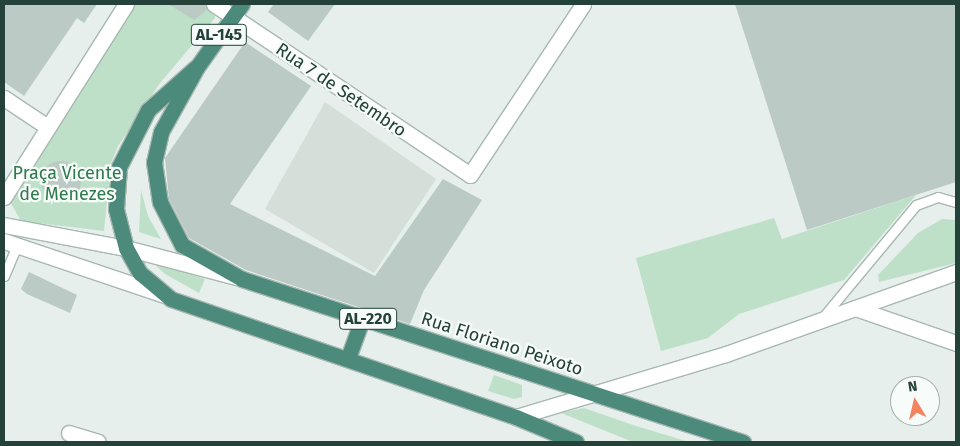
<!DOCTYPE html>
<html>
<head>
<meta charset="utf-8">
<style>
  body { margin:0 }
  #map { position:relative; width:960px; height:446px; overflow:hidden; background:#e6efeb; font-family:"Fira Sans",sans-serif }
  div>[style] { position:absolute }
  .built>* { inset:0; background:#d4dfda }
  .green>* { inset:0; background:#bfe0c8 }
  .building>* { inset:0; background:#bbcac4 }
  .round { border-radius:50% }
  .roads { filter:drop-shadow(1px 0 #a8b8b2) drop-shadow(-1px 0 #a8b8b2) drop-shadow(0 1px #a8b8b2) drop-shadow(0 -1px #a8b8b2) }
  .service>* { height:9px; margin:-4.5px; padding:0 4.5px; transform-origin:4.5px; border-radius:4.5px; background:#fff }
  .minor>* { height:15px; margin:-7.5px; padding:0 7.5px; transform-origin:7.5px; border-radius:7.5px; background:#fff }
  .secondary>* { height:15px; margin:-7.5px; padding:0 7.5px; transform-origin:7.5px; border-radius:7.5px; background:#fff }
  .trunk>* { height:15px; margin:-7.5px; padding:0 7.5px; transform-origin:7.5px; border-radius:7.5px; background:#4c8a7c }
  span { translate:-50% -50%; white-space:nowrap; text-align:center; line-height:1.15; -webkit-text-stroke:4.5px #f7fbf9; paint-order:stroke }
  .shield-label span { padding:1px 4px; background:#f7fbf9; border:1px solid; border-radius:4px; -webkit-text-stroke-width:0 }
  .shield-label { font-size:16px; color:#24423a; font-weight:700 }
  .street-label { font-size:18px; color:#24423a }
  .park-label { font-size:18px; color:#2d7a4b }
  .frame { position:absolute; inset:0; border:5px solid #24423a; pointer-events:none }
  .north { position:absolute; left:890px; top:376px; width:50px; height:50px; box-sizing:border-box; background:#f7fbf9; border:1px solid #a3b1ad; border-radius:50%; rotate:351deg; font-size:14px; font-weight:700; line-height:20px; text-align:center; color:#24423a }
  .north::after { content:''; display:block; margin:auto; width:18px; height:22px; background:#f4845f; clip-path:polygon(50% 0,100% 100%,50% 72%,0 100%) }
</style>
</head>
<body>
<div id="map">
  <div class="built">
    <i style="clip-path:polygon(325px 102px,436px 179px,374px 273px,265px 209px)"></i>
  </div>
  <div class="green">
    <i style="clip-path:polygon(208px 4px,215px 9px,215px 18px,160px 83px,118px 146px,111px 163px,104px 231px,21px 221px,9px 200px,133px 5px)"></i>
    <i style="clip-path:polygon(141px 190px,148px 216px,161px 239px,139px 232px)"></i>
    <i style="clip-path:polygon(916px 195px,844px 280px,739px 314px,708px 338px,661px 351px,636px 258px,774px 218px,782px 239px)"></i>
    <i style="clip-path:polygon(942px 219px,956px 220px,956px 263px,879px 282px,878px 275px,918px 233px)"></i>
    <i style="clip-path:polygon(151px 261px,205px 279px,199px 293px,165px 274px)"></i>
    <i style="clip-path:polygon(494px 375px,522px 385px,522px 397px,514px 399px,488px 391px)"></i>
    <i style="clip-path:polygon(584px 408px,633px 425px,689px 442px,633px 442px,561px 413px)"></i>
  </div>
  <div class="building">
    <i style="clip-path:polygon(4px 4px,97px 4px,84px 23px,77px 18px,24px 96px,4px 82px)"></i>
    <i style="clip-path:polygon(168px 4px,205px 4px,207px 10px,194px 20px)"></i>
    <i style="clip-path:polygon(274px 4px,335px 4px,308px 41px,268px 12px)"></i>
    <i style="clip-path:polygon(735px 4px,956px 4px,956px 182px,807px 230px)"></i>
    <i style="clip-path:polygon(245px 42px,311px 86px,230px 204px,375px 276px,443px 179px,482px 200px,424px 290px,410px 324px,246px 270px,189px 238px,169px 199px,165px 158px)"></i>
    <i class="round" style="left:41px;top:161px;width:40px;height:40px"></i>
    <i style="clip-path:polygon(29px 272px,77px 295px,70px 313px,27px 294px,21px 289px)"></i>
  </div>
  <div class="roads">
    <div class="service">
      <i style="left:4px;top:276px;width:33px;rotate:-67deg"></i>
      <i style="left:823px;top:317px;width:146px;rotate:-50.3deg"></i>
      <i style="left:916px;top:205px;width:23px;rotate:-20deg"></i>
      <i style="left:938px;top:197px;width:19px;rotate:16deg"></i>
    </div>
    <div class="minor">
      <i style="left:214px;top:4px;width:308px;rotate:33.7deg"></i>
      <i style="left:470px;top:175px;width:205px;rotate:-56.5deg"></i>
      <i style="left:4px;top:98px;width:50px;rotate:33.7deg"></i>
      <i style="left:4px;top:197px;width:228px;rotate:-57.7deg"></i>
      <i style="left:855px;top:308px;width:107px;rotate:19.1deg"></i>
      <i style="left:516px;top:417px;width:219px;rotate:-16.7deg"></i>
      <i style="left:726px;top:354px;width:244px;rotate:-19.6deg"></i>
      <i style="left:69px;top:433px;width:30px;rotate:17deg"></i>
    </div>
    <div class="secondary">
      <i style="left:4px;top:225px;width:124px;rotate:10.7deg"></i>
      <i style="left:126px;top:248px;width:114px;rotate:14.8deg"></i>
      <i style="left:4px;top:241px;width:169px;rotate:18.6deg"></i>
    </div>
    <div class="trunk">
      <i style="left:242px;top:4px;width:77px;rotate:125.5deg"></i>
      <i style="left:197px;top:67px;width:74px;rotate:119deg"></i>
      <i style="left:161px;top:132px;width:31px;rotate:103deg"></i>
      <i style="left:154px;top:162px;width:40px;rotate:81.5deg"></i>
      <i style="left:160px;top:202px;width:48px;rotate:62.9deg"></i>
      <i style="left:182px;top:245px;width:69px;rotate:29.5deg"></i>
      <i style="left:242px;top:279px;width:527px;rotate:18.02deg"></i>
      <i style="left:195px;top:68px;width:63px;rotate:138.2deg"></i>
      <i style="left:148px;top:110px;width:64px;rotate:117deg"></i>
      <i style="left:119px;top:167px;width:42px;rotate:94.1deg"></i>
      <i style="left:116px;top:209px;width:40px;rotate:75.6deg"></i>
      <i style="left:126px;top:248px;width:29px;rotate:61deg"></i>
      <i style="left:140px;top:273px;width:40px;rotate:40deg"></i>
      <i style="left:171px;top:299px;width:365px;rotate:18.9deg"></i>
      <i style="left:516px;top:417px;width:65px;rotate:22.6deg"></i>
      <i style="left:348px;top:358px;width:44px;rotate:-69.9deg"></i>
    </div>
  </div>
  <div class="shield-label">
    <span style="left:219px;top:35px">AL-145</span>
    <span style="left:368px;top:319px">AL-220</span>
  </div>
  <div class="street-label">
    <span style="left:341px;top:90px;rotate:34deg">Rua 7 de Setembro</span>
    <span style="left:502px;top:344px;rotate:18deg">Rua Floriano Peixoto</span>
  </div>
  <div class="park-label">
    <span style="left:67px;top:184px">Praça Vicente<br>de Menezes</span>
  </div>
  <div class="frame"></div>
  <div class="north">N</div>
</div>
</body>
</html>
